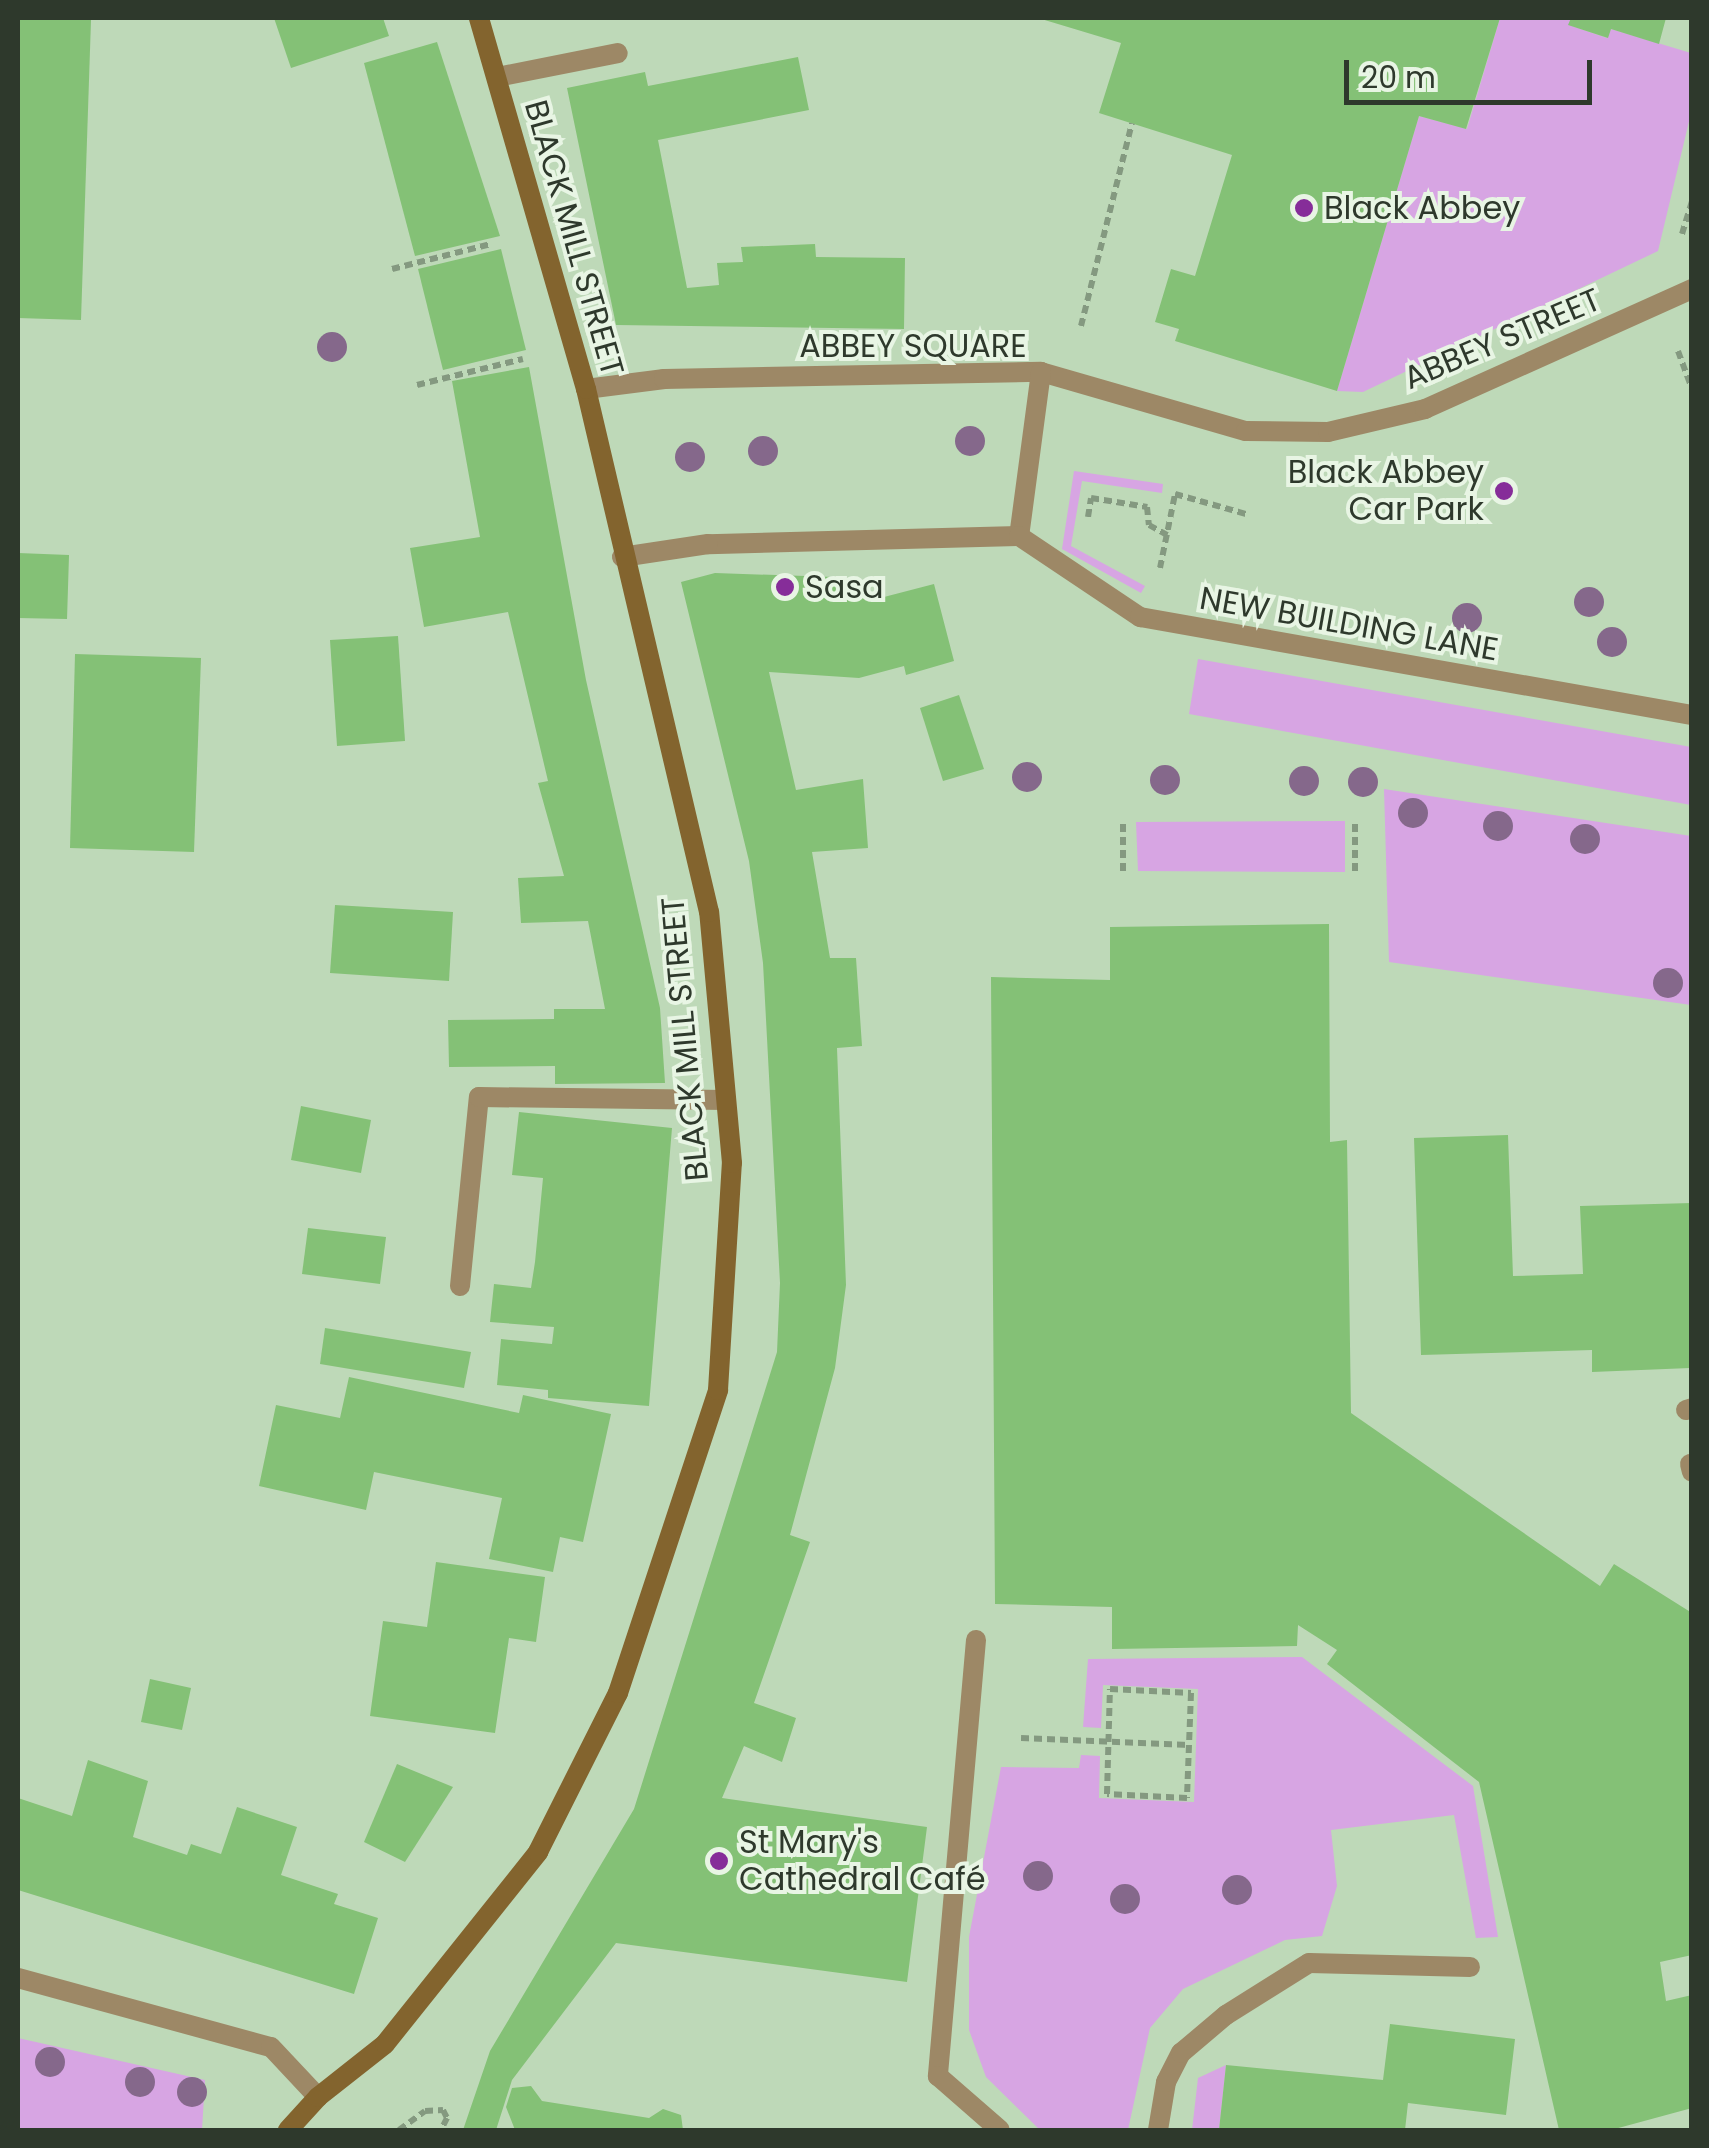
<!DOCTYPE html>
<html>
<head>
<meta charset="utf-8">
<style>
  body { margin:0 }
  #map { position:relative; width:1709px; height:2148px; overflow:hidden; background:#bed9b8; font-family:Poppins,sans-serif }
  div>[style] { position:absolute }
  .green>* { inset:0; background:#d7a5e3 }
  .building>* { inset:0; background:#84c176 }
  .path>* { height:6px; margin-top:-3px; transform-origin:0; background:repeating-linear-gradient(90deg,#849980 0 8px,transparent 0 13px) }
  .lane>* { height:20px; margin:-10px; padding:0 10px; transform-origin:10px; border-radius:10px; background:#9d8866 }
  .street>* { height:20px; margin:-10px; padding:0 10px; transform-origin:10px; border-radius:10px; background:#9d8866 }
  .secondary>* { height:20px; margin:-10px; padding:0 10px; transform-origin:10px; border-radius:10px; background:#83642e }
  .trees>* { width:30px; height:30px; margin:-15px; border-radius:50%; background:#85688b }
  .dots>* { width:28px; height:28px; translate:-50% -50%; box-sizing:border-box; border:5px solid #e8f5e4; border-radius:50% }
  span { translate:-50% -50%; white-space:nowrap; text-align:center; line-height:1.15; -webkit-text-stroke:8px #e8f5e4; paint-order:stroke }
  .poi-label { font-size:32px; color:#2e392c }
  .left { translate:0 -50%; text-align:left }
  .right { translate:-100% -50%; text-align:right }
  .street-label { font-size:32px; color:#2e392c }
  .frame { position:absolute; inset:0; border:20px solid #2e392c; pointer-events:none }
  .scale { position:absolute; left:1344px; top:60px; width:248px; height:45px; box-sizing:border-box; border:5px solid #2e392c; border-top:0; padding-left:12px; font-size:30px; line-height:35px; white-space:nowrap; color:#2e392c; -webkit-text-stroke:8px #e8f5e4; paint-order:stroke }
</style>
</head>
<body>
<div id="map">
  <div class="green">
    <i style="clip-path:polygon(1500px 18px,1571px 18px,1569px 25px,1607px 38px,1611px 29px,1691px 53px,1691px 113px,1658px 251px,1363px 392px,1337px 391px,1419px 116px,1467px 129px)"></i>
    <i style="clip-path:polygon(1074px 471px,1163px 484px,1162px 493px,1082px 481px,1071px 546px,1145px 586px,1141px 593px,1062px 549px)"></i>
    <i style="clip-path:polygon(1198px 659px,1691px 747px,1691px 805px,1189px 714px)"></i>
    <i style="clip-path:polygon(1384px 789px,1691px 836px,1691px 1005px,1389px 962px)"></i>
    <i style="clip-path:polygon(1345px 821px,1345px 872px,1138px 871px,1136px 822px)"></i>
    <i style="clip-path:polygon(1302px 1657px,1473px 1786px,1498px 1937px,1476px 1938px,1454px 1815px,1331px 1830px,1337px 1886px,1322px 1936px,1285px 1940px,1183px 1989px,1150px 2028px,1128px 2130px,1040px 2130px,986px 2077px,969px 2030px,969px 1937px,1001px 1767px,1079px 1768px,1081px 1755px,1100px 1756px,1099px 1798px,1194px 1802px,1198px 1689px,1103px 1685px,1101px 1728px,1083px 1727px,1088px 1659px)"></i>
    <i style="clip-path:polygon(18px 2038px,205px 2080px,202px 2130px,18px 2130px)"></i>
    <i style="clip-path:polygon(1226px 2065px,1219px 2130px,1192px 2130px,1198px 2078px)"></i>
  </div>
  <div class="building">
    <i style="clip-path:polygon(18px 18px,91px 20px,81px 320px,18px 318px)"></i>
    <i style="clip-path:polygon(274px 18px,383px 18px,389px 36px,291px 68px)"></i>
    <i style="clip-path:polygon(1038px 18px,1500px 18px,1466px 129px,1419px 116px,1337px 391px,1175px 341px,1179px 329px,1155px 322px,1171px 269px,1195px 276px,1232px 155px,1099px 113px,1121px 43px)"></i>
    <i style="clip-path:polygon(1571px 18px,1666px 18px,1659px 44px,1611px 29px,1608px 38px,1568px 25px)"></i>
    <i style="clip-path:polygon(437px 42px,500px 236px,415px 256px,364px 63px)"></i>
    <i style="clip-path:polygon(798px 57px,809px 110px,658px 140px,687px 288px,719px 285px,717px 263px,743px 262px,741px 247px,815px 244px,816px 257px,905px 258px,904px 329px,616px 325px,567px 88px,645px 72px,648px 86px)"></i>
    <i style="clip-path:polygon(501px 249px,526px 350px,443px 370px,418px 269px)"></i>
    <i style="clip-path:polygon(529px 367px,586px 680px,660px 1008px,665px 1083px,555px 1084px,555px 1066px,449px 1067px,448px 1020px,554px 1019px,554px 1009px,605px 1009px,588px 921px,521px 923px,518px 878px,564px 876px,538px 783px,548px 781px,508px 612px,424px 627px,410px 548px,480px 537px,452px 381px)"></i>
    <i style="clip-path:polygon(18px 553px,69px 555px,67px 619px,18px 618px)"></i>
    <i style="clip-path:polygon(715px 573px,834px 577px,884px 597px,934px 584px,954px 661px,906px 675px,904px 666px,859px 678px,769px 672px,796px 790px,863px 779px,868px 848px,812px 852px,830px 958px,856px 958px,862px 1046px,837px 1048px,846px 1285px,835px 1368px,790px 1535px,810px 1542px,754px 1703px,796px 1718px,782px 1762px,744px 1746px,722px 1798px,927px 1827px,907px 1982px,616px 1943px,512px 2080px,496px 2130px,463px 2130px,490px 2051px,634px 1809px,777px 1352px,780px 1283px,763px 963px,749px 861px,681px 582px)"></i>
    <i style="clip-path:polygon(398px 636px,405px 741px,337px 746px,330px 640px)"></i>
    <i style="clip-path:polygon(75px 654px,201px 658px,194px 852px,70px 848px)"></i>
    <i style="clip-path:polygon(959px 695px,984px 769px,943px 781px,920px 708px)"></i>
    <i style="clip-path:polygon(335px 905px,453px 912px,449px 981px,330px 973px)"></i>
    <i style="clip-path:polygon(1329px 924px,1330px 1142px,1347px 1140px,1351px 1413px,1600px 1586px,1614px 1564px,1692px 1613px,1692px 1955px,1660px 1962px,1666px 2001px,1692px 1995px,1692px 2108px,1611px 2130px,1559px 2130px,1479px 1782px,1327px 1664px,1337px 1650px,1298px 1625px,1297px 1646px,1112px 1649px,1112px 1607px,995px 1604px,991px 977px,1110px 980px,1110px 927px)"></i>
    <i style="clip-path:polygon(301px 1106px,371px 1120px,361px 1173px,291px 1160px)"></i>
    <i style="clip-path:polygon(519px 1112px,672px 1128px,649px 1406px,548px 1398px,548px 1390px,497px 1385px,501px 1339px,552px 1344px,554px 1327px,490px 1322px,494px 1284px,531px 1288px,535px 1262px,543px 1178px,512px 1175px)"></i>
    <i style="clip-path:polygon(1508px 1135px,1513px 1276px,1583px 1274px,1580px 1206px,1692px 1203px,1690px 1368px,1592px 1372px,1592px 1350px,1421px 1355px,1414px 1138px)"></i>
    <i style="clip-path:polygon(308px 1228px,386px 1237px,380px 1284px,302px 1274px)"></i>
    <i style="clip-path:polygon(325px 1328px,471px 1352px,464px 1388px,320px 1364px)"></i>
    <i style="clip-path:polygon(349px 1377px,519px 1413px,523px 1395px,611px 1414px,583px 1542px,560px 1537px,553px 1572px,489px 1559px,502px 1498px,374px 1472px,366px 1510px,259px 1486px,276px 1405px,340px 1418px)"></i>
    <i style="clip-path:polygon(436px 1562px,545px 1577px,536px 1642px,509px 1638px,495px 1733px,370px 1716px,383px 1621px,427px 1627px)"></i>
    <i style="clip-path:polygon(150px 1679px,191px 1688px,182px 1730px,141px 1722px)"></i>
    <i style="clip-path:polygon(88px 1760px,148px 1781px,133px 1837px,187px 1855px,191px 1844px,221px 1854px,237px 1807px,297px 1827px,281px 1875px,338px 1894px,334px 1904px,378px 1918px,354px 1994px,18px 1890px,18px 1798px,72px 1816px)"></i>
    <i style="clip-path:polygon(397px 1764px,453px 1787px,405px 1862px,364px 1842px)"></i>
    <i style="clip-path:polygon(1390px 2024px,1515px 2039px,1506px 2115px,1408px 2103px,1405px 2130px,1219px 2130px,1226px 2065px,1383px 2080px)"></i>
    <i style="clip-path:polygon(531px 2086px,542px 2101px,649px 2118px,663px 2109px,681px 2115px,683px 2130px,515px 2130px,506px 2107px,512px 2088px)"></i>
  </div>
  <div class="path">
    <i style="left:1682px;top:234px;width:34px;rotate:-73deg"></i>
    <i style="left:392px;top:269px;width:102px;rotate:-14.2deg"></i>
    <i style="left:1081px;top:326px;width:209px;rotate:-75.9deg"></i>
    <i style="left:1678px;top:351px;width:40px;rotate:69.8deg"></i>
    <i style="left:417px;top:385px;width:109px;rotate:-13.8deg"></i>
    <i style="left:1088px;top:517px;width:19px;rotate:-81deg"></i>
    <i style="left:1091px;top:498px;width:57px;rotate:9.1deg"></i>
    <i style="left:1147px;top:507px;width:18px;rotate:84deg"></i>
    <i style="left:1149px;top:525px;width:21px;rotate:29deg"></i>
    <i style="left:1160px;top:568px;width:76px;rotate:-78.5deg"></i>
    <i style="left:1175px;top:494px;width:74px;rotate:15.7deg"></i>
    <i style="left:1123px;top:824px;width:47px;rotate:90deg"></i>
    <i style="left:1355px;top:871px;width:49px;rotate:-90deg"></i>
    <i style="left:1110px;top:1689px;width:81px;rotate:2.8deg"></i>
    <i style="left:1191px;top:1693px;width:105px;rotate:92.2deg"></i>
    <i style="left:1187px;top:1798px;width:80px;rotate:-177.1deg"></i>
    <i style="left:1107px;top:1794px;width:105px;rotate:-88.4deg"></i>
    <i style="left:1021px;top:1738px;width:168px;rotate:2.4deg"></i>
    <i style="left:399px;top:2130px;width:32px;rotate:-36deg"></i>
    <i style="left:425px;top:2111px;width:18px;rotate:-3deg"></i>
    <i style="left:443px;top:2110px;width:9px;rotate:63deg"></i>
    <i style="left:447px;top:2118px;width:13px;rotate:117deg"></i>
  </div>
  <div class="lane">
    <i style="left:497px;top:77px;width:123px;rotate:-11.2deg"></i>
    <i style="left:460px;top:1286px;width:190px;rotate:-84.3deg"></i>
    <i style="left:479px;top:1097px;width:247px;rotate:0.7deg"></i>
    <i style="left:1686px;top:1410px;width:6px;rotate:-18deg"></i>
    <i style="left:1690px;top:1464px;width:8px;rotate:76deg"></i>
    <i style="left:976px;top:1640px;width:438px;rotate:95deg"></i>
    <i style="left:938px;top:2076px;width:82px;rotate:41.1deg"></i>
    <i style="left:1158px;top:2130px;width:49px;rotate:-80.5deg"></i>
    <i style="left:1166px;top:2082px;width:33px;rotate:-63deg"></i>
    <i style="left:1181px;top:2053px;width:59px;rotate:-40.2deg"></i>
    <i style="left:1226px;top:2015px;width:98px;rotate:-32.1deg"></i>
    <i style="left:1309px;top:1963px;width:161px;rotate:1.4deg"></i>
  </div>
  <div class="street">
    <i style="left:1041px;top:372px;width:213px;rotate:16.1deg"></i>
    <i style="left:1246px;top:431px;width:82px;rotate:0.7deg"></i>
    <i style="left:1328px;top:432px;width:100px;rotate:-13.3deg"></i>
    <i style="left:1425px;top:409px;width:293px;rotate:-24.2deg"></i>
    <i style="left:586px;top:389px;width:79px;rotate:-7.3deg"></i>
    <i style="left:664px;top:379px;width:377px;rotate:-1.1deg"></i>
    <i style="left:1041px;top:372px;width:165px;rotate:97.6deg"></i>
    <i style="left:1019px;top:536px;width:311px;rotate:178.5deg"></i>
    <i style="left:708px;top:544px;width:87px;rotate:171.4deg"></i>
    <i style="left:1019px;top:536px;width:146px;rotate:33.8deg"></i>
    <i style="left:1140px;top:617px;width:561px;rotate:10.07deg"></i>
    <i style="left:18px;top:1978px;width:262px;rotate:15.3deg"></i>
    <i style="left:271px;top:2047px;width:69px;rotate:46.8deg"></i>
  </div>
  <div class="secondary">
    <i style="left:288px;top:2130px;width:45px;rotate:-47.7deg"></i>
    <i style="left:318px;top:2097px;width:85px;rotate:-38.3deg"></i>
    <i style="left:385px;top:2044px;width:246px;rotate:-51.4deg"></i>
    <i style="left:538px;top:1852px;width:178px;rotate:-63.3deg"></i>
    <i style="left:618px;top:1693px;width:319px;rotate:-71.7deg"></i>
    <i style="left:718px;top:1390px;width:227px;rotate:-86.5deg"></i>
    <i style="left:732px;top:1163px;width:252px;rotate:-95.2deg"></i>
    <i style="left:709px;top:912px;width:537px;rotate:-103.23deg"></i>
    <i style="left:586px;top:389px;width:386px;rotate:-106.1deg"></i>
  </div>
  <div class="trees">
    <i style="left:332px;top:347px"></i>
    <i style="left:970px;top:441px"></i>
    <i style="left:763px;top:451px"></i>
    <i style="left:690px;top:457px"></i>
    <i style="left:1589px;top:602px"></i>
    <i style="left:1467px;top:618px"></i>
    <i style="left:1612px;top:642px"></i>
    <i style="left:1027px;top:777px"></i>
    <i style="left:1165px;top:780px"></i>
    <i style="left:1304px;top:781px"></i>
    <i style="left:1363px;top:782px"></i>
    <i style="left:1413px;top:813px"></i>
    <i style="left:1498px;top:826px"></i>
    <i style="left:1585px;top:839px"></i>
    <i style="left:1668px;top:983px"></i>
    <i style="left:1038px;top:1876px"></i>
    <i style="left:1237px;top:1890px"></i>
    <i style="left:1125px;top:1899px"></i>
    <i style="left:50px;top:2062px"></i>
    <i style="left:140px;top:2082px"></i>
    <i style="left:192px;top:2092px"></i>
  </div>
  <div class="dots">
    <i style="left:1304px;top:208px;background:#862d99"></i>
    <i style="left:1504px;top:491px;background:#862d99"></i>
    <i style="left:785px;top:587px;background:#862d99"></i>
    <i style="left:719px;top:1861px;background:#862d99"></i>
  </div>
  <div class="poi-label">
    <span class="left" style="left:1324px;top:208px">Black Abbey</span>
    <span class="right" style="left:1484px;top:491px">Black Abbey<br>Car Park</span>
    <span class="left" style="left:805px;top:587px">Sasa</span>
    <span class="left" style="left:739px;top:1861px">St Mary's<br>Cathedral Café</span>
  </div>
  <div class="street-label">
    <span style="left:574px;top:238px;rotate:74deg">BLACK MILL STREET</span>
    <span style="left:1502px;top:339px;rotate:-23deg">ABBEY STREET</span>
    <span style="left:913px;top:346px">ABBEY SQUARE</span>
    <span style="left:1349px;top:624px;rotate:10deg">NEW BUILDING LANE</span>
    <span style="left:685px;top:1039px;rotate:-95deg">BLACK MILL STREET</span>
  </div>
  <div class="frame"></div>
  <div class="scale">20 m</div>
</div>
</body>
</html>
